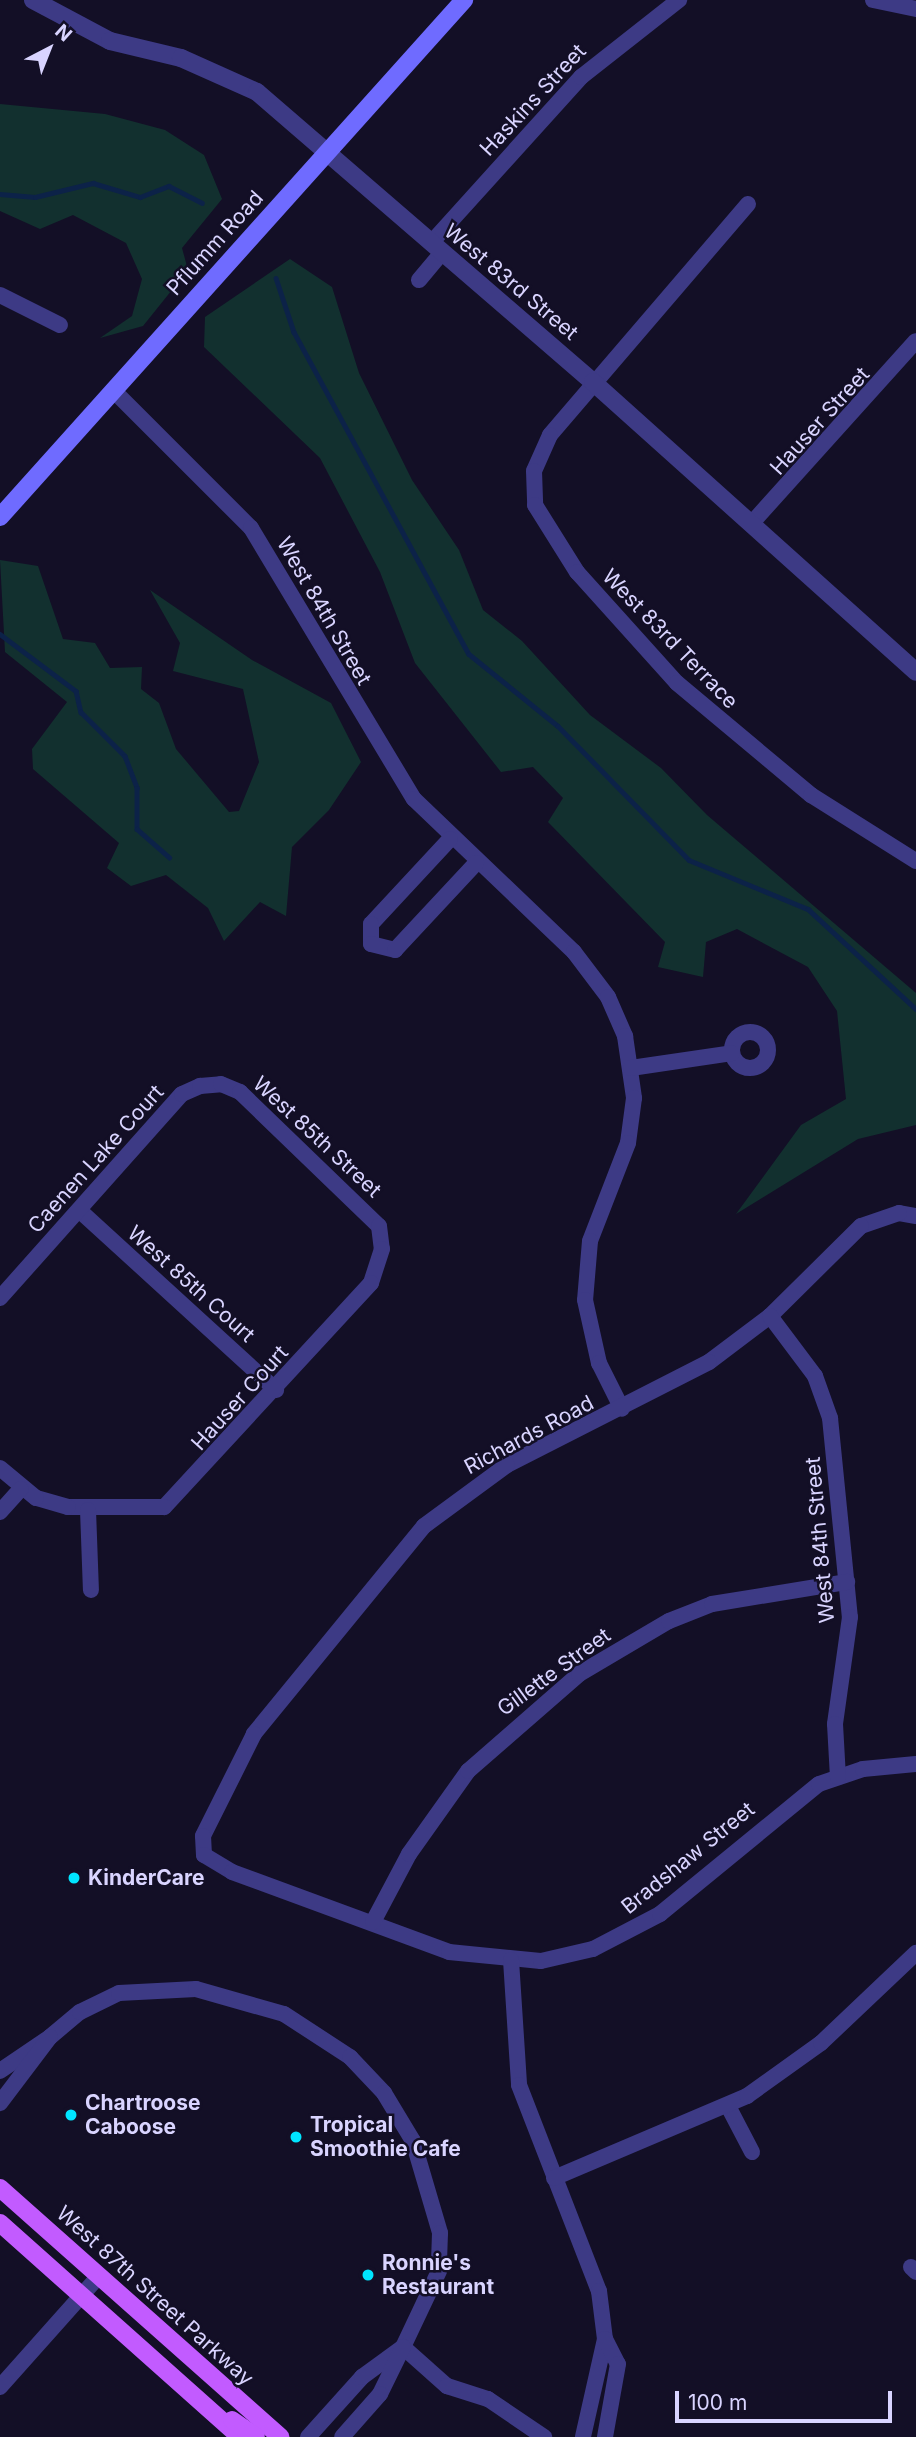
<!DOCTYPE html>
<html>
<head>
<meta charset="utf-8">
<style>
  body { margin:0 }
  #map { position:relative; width:916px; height:2437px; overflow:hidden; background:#130f26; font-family:Inter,sans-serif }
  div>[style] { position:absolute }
  .green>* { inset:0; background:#12302f }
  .stream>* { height:4.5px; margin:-2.25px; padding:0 2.25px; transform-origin:2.25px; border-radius:2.25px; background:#0c2248 }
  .minor>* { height:16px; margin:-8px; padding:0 8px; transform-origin:8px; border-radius:8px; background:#3d3a85 }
  .minor>.ring { margin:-8px; padding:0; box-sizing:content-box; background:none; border:16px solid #3d3a85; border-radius:50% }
  .tertiary>* { height:18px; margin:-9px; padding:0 9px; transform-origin:9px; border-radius:9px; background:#3d3a85 }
  .secondary>* { height:18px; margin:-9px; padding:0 9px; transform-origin:9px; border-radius:9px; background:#6f6bff }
  .primary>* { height:18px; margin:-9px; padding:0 9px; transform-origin:9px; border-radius:9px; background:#c25bff }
  .dots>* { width:19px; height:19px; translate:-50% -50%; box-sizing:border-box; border:4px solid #130f26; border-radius:50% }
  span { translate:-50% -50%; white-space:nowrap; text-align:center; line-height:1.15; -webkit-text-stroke:5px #130f26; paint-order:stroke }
  .street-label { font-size:21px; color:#d9d4ff }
  .poi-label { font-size:21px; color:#d9d4ff; font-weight:700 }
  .left { translate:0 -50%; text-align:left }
  .north { position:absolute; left:14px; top:14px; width:70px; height:70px; -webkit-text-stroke:5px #130f26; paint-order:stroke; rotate:42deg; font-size:19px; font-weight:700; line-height:28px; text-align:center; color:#d9d4ff }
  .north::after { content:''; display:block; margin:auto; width:24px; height:32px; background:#d9d4ff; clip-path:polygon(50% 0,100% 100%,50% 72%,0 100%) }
  .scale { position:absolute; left:675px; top:2391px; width:217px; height:32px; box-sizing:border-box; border:4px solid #d9d4ff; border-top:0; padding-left:9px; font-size:21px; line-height:24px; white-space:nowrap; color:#d9d4ff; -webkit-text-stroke:5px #130f26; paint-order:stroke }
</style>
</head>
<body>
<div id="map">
  <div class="green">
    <i style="clip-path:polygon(0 104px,105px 114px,165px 130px,204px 155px,222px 199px,182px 248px,188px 270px,143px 326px,100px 338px,132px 316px,142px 279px,126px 243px,73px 215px,40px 229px,0 211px)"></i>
    <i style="clip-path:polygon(290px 259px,332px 287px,359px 373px,412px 480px,459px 550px,483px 610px,522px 641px,590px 715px,661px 768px,707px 815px,916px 993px,916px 1125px,858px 1139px,736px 1214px,801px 1125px,846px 1099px,837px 1011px,808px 967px,737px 929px,706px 942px,703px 977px,658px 967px,665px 942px,548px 822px,563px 798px,533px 767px,501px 772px,415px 663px,380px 572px,320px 458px,204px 347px,205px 317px)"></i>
    <i style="clip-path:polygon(0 560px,38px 566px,63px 639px,95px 643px,110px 668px,142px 667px,141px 689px,159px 703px,176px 749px,229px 812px,239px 811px,259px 762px,243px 689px,173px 671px,180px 643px,150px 590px,252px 660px,331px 703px,361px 762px,329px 810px,292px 847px,286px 916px,260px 902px,224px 941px,208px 908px,166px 875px,131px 886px,107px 868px,119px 843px,33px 769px,32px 749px,67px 702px,5px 652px)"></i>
  </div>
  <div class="stream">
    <i style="left:0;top:194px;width:35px;rotate:5deg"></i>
    <i style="left:35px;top:197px;width:60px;rotate:-13.6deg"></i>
    <i style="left:93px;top:183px;width:49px;rotate:16.6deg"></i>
    <i style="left:140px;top:197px;width:31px;rotate:-21deg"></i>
    <i style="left:169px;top:186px;width:37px;rotate:27deg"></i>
    <i style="left:276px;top:278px;width:57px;rotate:71.6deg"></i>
    <i style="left:294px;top:332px;width:366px;rotate:61.5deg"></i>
    <i style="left:469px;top:654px;width:114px;rotate:39deg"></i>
    <i style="left:558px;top:726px;width:187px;rotate:45.6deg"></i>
    <i style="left:689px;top:860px;width:129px;rotate:22.4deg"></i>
    <i style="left:808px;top:909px;width:147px;rotate:42.8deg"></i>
    <i style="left:0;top:634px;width:95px;rotate:36.9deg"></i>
    <i style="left:76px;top:691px;width:22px;rotate:77deg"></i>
    <i style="left:81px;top:712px;width:62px;rotate:45deg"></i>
    <i style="left:125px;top:756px;width:34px;rotate:69deg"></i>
    <i style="left:137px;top:788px;width:41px;rotate:90deg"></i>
    <i style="left:137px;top:829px;width:43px;rotate:41.2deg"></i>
  </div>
  <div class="minor">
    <i style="left:873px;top:0;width:44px;rotate:11.8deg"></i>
    <i style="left:748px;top:204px;width:304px;rotate:130.6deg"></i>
    <i style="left:550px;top:435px;width:39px;rotate:114deg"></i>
    <i style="left:534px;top:471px;width:34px;rotate:88deg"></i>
    <i style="left:535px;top:505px;width:79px;rotate:57.9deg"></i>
    <i style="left:577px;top:572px;width:149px;rotate:48deg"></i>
    <i style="left:677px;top:683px;width:175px;rotate:39.9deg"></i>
    <i style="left:811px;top:795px;width:124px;rotate:32.2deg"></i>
    <i style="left:431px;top:243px;width:224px;rotate:-47.9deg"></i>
    <i style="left:581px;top:77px;width:125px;rotate:-38.2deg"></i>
    <i style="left:419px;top:280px;width:35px;rotate:-50deg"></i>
    <i style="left:0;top:295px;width:67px;rotate:26.6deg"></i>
    <i style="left:113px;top:390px;width:195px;rotate:45deg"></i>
    <i style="left:251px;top:528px;width:316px;rotate:59deg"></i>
    <i style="left:414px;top:799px;width:221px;rotate:43.7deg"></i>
    <i style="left:574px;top:952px;width:56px;rotate:52.9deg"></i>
    <i style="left:608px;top:997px;width:43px;rotate:66.4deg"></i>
    <i style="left:625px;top:1036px;width:63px;rotate:81.7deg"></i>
    <i style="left:634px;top:1098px;width:45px;rotate:97.6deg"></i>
    <i style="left:628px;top:1143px;width:105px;rotate:111.2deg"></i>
    <i style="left:590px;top:1241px;width:59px;rotate:94.8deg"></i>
    <i style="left:585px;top:1300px;width:65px;rotate:77.5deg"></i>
    <i style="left:599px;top:1363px;width:51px;rotate:63.4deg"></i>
    <i style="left:751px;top:524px;width:246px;rotate:-48deg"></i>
    <i style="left:450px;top:839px;width:116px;rotate:132.9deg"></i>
    <i style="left:371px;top:924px;width:20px;rotate:90deg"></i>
    <i style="left:371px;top:944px;width:25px;rotate:14deg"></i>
    <i style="left:395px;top:950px;width:119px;rotate:-47deg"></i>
    <i class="ring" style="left:732px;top:1032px;width:20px;height:20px"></i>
    <i style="left:631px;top:1068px;width:102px;rotate:-8.4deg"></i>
    <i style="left:79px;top:1210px;width:267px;rotate:42.4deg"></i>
    <i style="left:916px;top:1216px;width:17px;rotate:-170deg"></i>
    <i style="left:899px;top:1213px;width:40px;rotate:161.1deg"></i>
    <i style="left:861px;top:1226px;width:128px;rotate:135.3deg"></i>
    <i style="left:770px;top:1316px;width:76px;rotate:143deg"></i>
    <i style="left:709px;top:1362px;width:227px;rotate:153deg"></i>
    <i style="left:507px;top:1465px;width:103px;rotate:143.7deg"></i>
    <i style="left:424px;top:1526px;width:269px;rotate:129.3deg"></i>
    <i style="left:254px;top:1734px;width:114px;rotate:116.6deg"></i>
    <i style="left:203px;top:1836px;width:19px;rotate:87deg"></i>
    <i style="left:204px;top:1855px;width:33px;rotate:31deg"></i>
    <i style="left:232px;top:1872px;width:231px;rotate:20.2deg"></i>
    <i style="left:449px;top:1952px;width:92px;rotate:5.6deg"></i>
    <i style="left:541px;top:1961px;width:53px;rotate:-13deg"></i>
    <i style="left:593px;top:1949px;width:76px;rotate:-27.6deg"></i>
    <i style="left:660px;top:1914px;width:205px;rotate:-39.3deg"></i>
    <i style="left:819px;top:1784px;width:46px;rotate:-18.8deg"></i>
    <i style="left:863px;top:1769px;width:53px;rotate:-5.4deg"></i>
    <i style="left:0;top:1298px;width:273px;rotate:-48.3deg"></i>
    <i style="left:182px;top:1094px;width:20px;rotate:-24deg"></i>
    <i style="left:200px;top:1086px;width:21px;rotate:-5deg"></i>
    <i style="left:221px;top:1084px;width:21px;rotate:23deg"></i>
    <i style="left:240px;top:1092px;width:193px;rotate:44deg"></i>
    <i style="left:379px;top:1226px;width:23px;rotate:83deg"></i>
    <i style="left:382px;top:1249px;width:36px;rotate:108deg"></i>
    <i style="left:371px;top:1283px;width:305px;rotate:132.7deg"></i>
    <i style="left:164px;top:1507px;width:96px;rotate:180deg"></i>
    <i style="left:68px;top:1507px;width:33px;rotate:-164deg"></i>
    <i style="left:36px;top:1498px;width:47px;rotate:-140.2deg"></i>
    <i style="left:770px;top:1316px;width:75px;rotate:53.1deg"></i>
    <i style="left:815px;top:1376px;width:45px;rotate:70.3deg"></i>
    <i style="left:830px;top:1418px;width:200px;rotate:84.3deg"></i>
    <i style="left:850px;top:1617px;width:108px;rotate:98deg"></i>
    <i style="left:835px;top:1724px;width:53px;rotate:86.8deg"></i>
    <i style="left:88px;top:1510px;width:80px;rotate:87.9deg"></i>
    <i style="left:0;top:1512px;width:31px;rotate:-48deg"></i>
    <i style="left:373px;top:1922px;width:77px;rotate:-62.1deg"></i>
    <i style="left:409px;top:1854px;width:102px;rotate:-54.6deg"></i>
    <i style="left:468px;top:1771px;width:147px;rotate:-41.1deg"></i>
    <i style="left:579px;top:1674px;width:104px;rotate:-30.5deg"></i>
    <i style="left:669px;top:1621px;width:46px;rotate:-21.6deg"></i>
    <i style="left:712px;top:1604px;width:137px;rotate:-9.3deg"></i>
    <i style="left:511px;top:1960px;width:125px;rotate:86.3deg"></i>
    <i style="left:519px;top:2085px;width:221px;rotate:68.8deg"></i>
    <i style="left:599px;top:2291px;width:48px;rotate:82.9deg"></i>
    <i style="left:605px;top:2339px;width:100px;rotate:102.7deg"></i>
    <i style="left:50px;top:2037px;width:39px;rotate:-40deg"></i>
    <i style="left:80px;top:2012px;width:43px;rotate:-26deg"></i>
    <i style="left:119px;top:1993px;width:77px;rotate:-3deg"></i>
    <i style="left:196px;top:1989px;width:91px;rotate:15.9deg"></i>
    <i style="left:284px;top:2014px;width:79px;rotate:33.1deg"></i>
    <i style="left:350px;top:2057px;width:50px;rotate:46.6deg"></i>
    <i style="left:384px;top:2093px;width:56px;rotate:58.9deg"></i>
    <i style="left:413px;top:2141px;width:96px;rotate:73.6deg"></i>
    <i style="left:440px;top:2233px;width:38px;rotate:92deg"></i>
    <i style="left:439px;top:2271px;width:84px;rotate:115.3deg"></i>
    <i style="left:403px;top:2347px;width:59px;rotate:41.6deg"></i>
    <i style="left:447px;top:2386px;width:43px;rotate:17.6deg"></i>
    <i style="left:488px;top:2399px;width:68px;rotate:34.2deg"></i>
    <i style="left:0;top:2071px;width:60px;rotate:-34.2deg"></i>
    <i style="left:50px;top:2037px;width:83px;rotate:127.1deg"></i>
    <i style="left:728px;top:2106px;width:52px;rotate:62.4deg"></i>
    <i style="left:554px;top:2178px;width:210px;rotate:-23deg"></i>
    <i style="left:747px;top:2096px;width:91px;rotate:-35.6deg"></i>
    <i style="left:821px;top:2043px;width:131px;rotate:-43.5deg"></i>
    <i style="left:911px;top:2267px;width:7px;rotate:45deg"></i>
    <i style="left:605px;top:2339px;width:28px;rotate:63deg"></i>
    <i style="left:618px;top:2364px;width:74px;rotate:100.1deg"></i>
    <i style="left:0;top:2387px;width:147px;rotate:-48.3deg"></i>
    <i style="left:308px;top:2437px;width:81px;rotate:-48deg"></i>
    <i style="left:362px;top:2377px;width:51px;rotate:-36.2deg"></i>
    <i style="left:403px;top:2347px;width:52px;rotate:116.1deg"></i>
    <i style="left:380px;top:2394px;width:57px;rotate:131.5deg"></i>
  </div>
  <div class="tertiary">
    <i style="left:33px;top:0;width:87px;rotate:28deg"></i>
    <i style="left:110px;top:41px;width:73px;rotate:13.5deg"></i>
    <i style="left:181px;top:58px;width:83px;rotate:24.1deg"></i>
    <i style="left:257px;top:92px;width:444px;rotate:40.8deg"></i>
    <i style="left:593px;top:382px;width:434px;rotate:41.9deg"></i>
  </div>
  <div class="secondary">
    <i style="left:0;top:517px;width:695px;rotate:-48.09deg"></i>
  </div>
  <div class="primary">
    <i style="left:0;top:2188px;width:375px;rotate:41.6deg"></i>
    <i style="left:0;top:2223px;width:322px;rotate:41.7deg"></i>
    <i style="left:232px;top:2420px;width:29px;rotate:35deg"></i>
  </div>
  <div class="dots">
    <i style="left:74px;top:1878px;background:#00e5ff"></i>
    <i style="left:71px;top:2115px;background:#00e5ff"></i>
    <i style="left:296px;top:2137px;background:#00e5ff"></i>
    <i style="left:368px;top:2275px;background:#00e5ff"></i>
  </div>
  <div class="street-label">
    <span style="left:533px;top:100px;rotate:-47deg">Haskins Street</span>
    <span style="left:215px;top:243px;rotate:-48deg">Pflumm Road</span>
    <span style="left:511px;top:282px;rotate:40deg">West 83rd Street</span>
    <span style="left:820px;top:421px;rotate:-48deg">Hauser Street</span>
    <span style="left:324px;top:611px;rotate:60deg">West 84th Street</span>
    <span style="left:670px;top:639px;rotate:46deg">West 83rd Terrace</span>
    <span style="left:317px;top:1137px;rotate:43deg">West 85th Street</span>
    <span style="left:96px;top:1159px;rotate:-48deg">Caenen Lake Court</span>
    <span style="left:191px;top:1284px;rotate:42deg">West 85th Court</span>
    <span style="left:240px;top:1398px;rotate:-48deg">Hauser Court</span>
    <span style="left:529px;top:1435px;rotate:-28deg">Richards Road</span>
    <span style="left:820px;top:1540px;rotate:-95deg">West 84th Street</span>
    <span style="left:554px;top:1672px;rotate:-36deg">Gillette Street</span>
    <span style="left:688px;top:1858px;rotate:-39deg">Bradshaw Street</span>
    <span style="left:155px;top:2296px;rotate:42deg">West 87th Street Parkway</span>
  </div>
  <div class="poi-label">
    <span class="left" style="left:88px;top:1878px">KinderCare</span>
    <span class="left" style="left:85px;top:2115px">Chartroose<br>Caboose</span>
    <span class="left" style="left:310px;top:2137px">Tropical<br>Smoothie Cafe</span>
    <span class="left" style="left:382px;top:2275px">Ronnie's<br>Restaurant</span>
  </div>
  <div class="north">N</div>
  <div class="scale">100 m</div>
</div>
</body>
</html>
